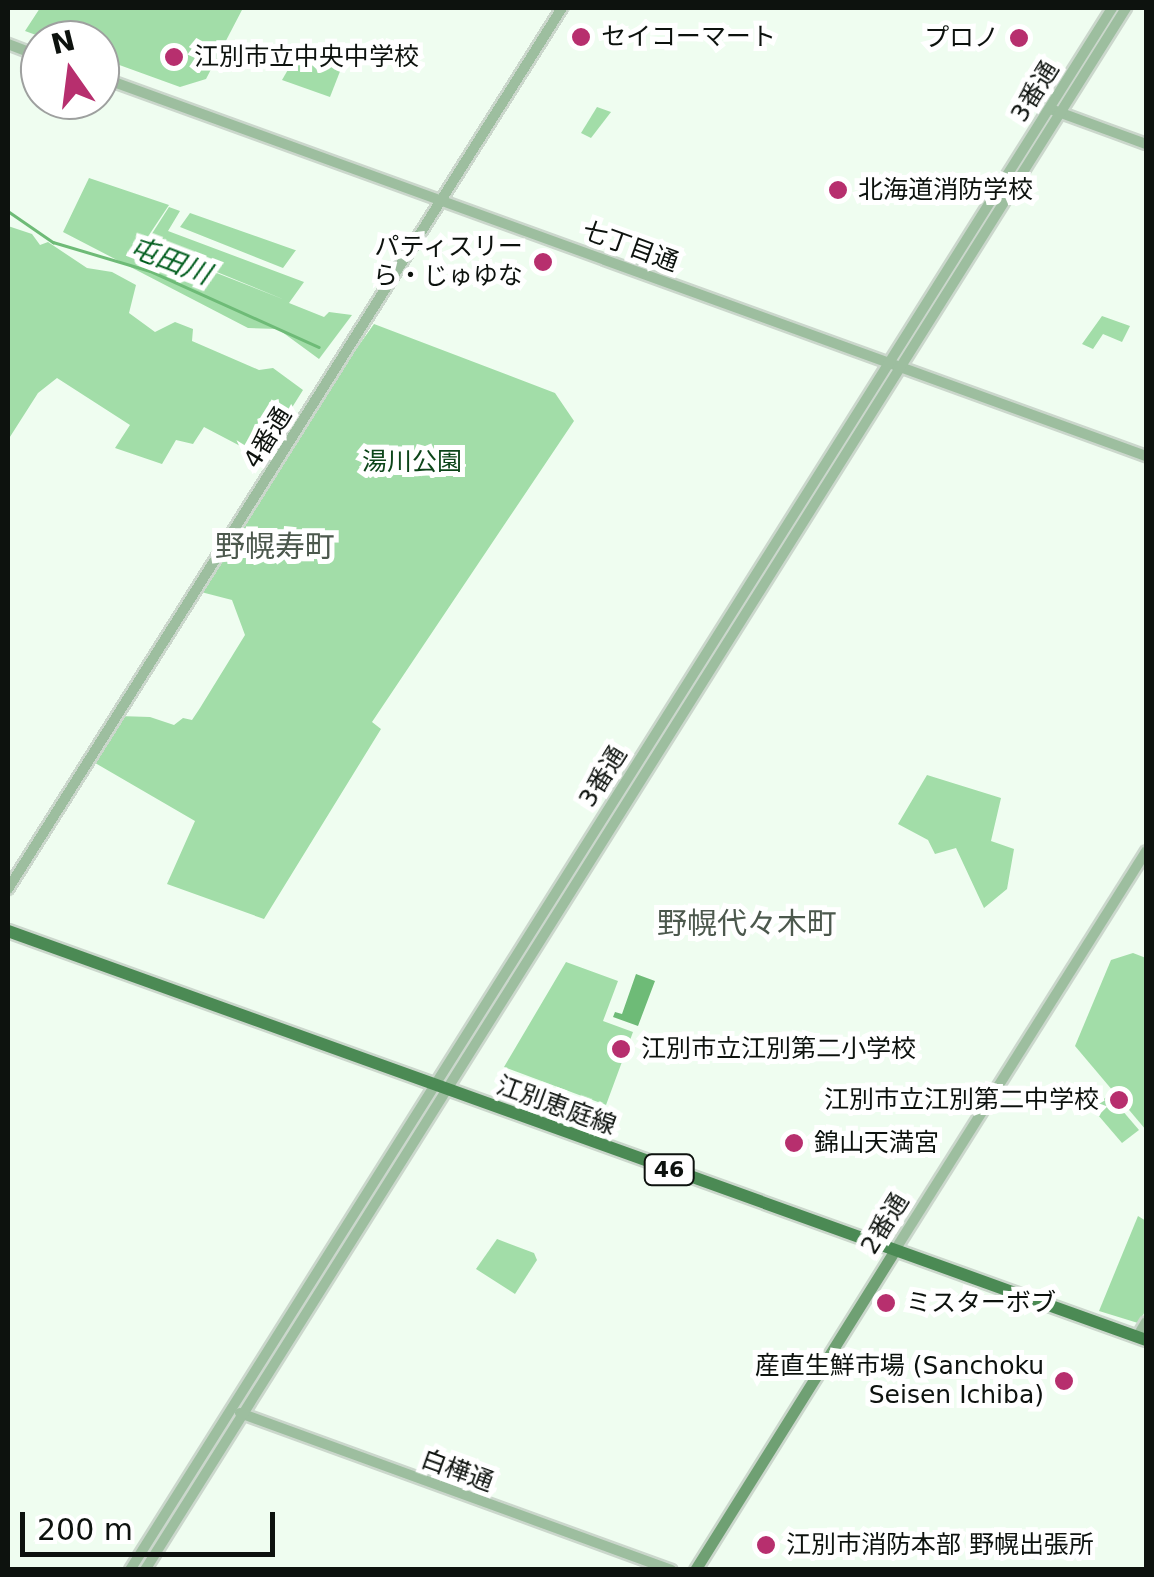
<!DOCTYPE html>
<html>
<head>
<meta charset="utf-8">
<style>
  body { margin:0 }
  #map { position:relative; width:1154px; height:1577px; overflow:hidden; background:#effdf0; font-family:"DejaVu Sans","Noto Sans JP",sans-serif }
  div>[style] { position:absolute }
  .green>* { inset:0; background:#a2dda8 }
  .water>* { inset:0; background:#6ebb77 }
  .stream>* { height:2.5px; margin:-1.25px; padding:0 1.25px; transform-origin:1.25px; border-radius:1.25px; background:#6ebb77 }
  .roads { filter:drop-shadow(2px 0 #cbd7cc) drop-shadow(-2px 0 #cbd7cc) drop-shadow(0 2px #cbd7cc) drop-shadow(0 -2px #cbd7cc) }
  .tertiary>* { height:10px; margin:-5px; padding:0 5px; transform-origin:5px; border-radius:5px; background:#9dbe9f }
  .secondary>* { height:11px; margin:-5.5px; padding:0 5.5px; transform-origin:5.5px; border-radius:5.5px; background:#6fa073 }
  .primary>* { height:12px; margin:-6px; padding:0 6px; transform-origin:6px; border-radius:6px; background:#4b8a54 }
  .dots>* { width:28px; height:28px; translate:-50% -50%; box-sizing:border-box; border:5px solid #fff; border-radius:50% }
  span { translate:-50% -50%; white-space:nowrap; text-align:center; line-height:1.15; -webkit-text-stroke:10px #fff; paint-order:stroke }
  .shield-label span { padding:2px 8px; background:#fff; border:2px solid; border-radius:8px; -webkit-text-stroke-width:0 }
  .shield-label { font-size:22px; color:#0d120e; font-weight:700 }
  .poi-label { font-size:25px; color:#0d120e }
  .left { translate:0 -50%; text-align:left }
  .right { translate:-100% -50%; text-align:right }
  .street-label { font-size:25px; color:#0d120e }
  .park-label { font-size:25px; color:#0c4519 }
  .water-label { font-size:28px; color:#035e1f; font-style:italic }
  .quarter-label { font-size:30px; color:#4c584d }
  .frame { position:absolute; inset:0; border:10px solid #0d120e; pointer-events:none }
  .north { position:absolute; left:20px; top:20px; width:100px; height:100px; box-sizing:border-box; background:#fff; border:2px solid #9ea09f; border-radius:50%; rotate:346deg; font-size:28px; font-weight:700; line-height:40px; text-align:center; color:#0d120e }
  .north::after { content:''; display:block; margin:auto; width:35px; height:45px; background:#b72f6e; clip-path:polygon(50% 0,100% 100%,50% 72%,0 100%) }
  .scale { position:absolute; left:20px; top:1512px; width:255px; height:45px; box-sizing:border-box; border:5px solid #0d120e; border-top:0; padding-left:12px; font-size:30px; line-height:35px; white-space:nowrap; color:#0d120e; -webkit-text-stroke:8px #fff; paint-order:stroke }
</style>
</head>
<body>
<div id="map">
  <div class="green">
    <i style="clip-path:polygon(40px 8px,243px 8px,206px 79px,180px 87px,100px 58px,100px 40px,50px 40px,25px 31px)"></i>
    <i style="clip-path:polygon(304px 42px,346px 56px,330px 97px,282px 80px)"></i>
    <i style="clip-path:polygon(597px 107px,611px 112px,591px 138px,581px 133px)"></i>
    <i style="clip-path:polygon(89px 178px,169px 205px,143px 244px,285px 300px,146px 243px,169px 207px,180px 211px,168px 231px,304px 282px,289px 303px,324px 317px,329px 312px,352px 315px,319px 359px,278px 329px,248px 328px,63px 232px)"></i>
    <i style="clip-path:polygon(190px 213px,295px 250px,296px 250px,283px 268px,180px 227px)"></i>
    <i style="clip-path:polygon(8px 226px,32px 234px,40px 245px,48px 242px,87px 268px,112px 272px,136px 285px,129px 313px,155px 332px,175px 322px,193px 329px,192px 341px,259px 370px,273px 368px,303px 390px,261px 457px,204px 427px,193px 444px,176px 440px,162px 464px,115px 448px,130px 425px,57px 378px,38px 393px,8px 440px)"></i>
    <i style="clip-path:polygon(1102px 316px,1130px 326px,1122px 342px,1103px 334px,1093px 349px,1082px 344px)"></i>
    <i style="clip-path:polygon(374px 324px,555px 393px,574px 421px,372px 722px,381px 729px,264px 919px,167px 884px,195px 821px,90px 760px,119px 716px,150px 717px,174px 725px,183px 718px,192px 720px,200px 708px,245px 635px,232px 600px,201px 592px,319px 401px)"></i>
    <i style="clip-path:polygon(927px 775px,1001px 798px,991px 841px,1014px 849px,1007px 889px,984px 908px,956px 848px,935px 854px,928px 840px,898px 824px)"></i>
    <i style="clip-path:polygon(1133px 953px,1146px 958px,1146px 1130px,1075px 1046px,1111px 960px)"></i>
    <i style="clip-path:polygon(566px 962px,618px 981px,603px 1021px,633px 1032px,606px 1105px,504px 1067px)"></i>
    <i style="clip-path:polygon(1109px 1095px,1139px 1130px,1122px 1143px,1092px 1108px)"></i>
    <i style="clip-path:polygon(1138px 1216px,1146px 1221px,1146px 1310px,1138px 1323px,1099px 1311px)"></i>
    <i style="clip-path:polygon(497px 1239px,534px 1253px,537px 1260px,515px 1294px,476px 1269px)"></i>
  </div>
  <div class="water">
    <i style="clip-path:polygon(636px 974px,655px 981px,638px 1026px,613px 1017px,615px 1012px,622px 1014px)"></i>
  </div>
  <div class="stream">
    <i style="left:8px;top:211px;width:55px;rotate:34.6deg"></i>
    <i style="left:53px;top:242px;width:101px;rotate:16.6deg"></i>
    <i style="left:150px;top:271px;width:185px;rotate:24.2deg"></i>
  </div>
  <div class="roads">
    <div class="tertiary">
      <i style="left:8px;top:44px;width:34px;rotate:21deg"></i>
      <i style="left:100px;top:77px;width:1113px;rotate:19.92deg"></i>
      <i style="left:1053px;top:110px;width:99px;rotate:20.1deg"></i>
      <i style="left:8px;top:889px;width:1041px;rotate:-57.84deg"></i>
      <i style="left:895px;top:1250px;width:471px;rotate:-57.8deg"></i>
      <i style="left:1137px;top:1337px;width:17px;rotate:-59deg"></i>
      <i style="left:240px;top:1413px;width:459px;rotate:20deg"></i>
      <i style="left:130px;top:1570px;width:1845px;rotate:-57.84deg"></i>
      <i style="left:145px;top:1570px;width:1845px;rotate:-57.87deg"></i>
    </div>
    <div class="secondary">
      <i style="left:695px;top:1570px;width:377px;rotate:-58deg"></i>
    </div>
    <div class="primary">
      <i style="left:8px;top:931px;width:1209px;rotate:19.77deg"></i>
    </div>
  </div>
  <div class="dots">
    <i style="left:581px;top:37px;background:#b72f6e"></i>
    <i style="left:1019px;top:38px;background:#b72f6e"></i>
    <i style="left:174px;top:57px;background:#b72f6e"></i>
    <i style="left:838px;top:190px;background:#b72f6e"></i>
    <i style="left:543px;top:262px;background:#b72f6e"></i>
    <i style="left:621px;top:1049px;background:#b72f6e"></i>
    <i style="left:1119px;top:1100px;background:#b72f6e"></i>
    <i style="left:794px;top:1143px;background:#b72f6e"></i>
    <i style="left:886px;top:1303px;background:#b72f6e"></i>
    <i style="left:1064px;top:1381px;background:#b72f6e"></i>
    <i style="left:766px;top:1545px;background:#b72f6e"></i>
  </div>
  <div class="shield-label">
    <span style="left:669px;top:1170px">46</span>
  </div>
  <div class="poi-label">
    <span class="left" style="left:601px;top:37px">セイコーマート</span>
    <span class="right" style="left:999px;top:38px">プロノ</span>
    <span class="left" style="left:194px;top:57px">江別市立中央中学校</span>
    <span class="left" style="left:858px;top:190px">北海道消防学校</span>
    <span class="right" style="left:523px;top:262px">パティスリー<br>ら・じゅゆな</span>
    <span class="left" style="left:641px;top:1049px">江別市立江別第二小学校</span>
    <span class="right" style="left:1099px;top:1100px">江別市立江別第二中学校</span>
    <span class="left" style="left:814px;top:1143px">錦山天満宮</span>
    <span class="left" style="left:906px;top:1303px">ミスターボブ</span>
    <span class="right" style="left:1044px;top:1381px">産直生鮮市場 (Sanchoku<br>Seisen Ichiba)</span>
    <span class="left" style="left:786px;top:1545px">江別市消防本部 野幌出張所</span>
  </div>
  <div class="street-label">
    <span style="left:1035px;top:92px;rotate:-58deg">3番通</span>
    <span style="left:630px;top:247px;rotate:20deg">七丁目通</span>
    <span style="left:268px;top:438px;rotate:-58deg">4番通</span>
    <span style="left:603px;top:777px;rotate:-58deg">3番通</span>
    <span style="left:556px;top:1106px;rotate:20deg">江別恵庭線</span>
    <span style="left:885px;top:1224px;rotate:-58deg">2番通</span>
    <span style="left:457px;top:1471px;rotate:20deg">白樺通</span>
  </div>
  <div class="park-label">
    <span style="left:412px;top:462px">湯川公園</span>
  </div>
  <div class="water-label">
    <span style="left:170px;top:261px;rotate:21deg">屯田川</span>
  </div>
  <div class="quarter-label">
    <span style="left:275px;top:547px">野幌寿町</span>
    <span style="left:747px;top:924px">野幌代々木町</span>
  </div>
  <div class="frame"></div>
  <div class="north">N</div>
  <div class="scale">200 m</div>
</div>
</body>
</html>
